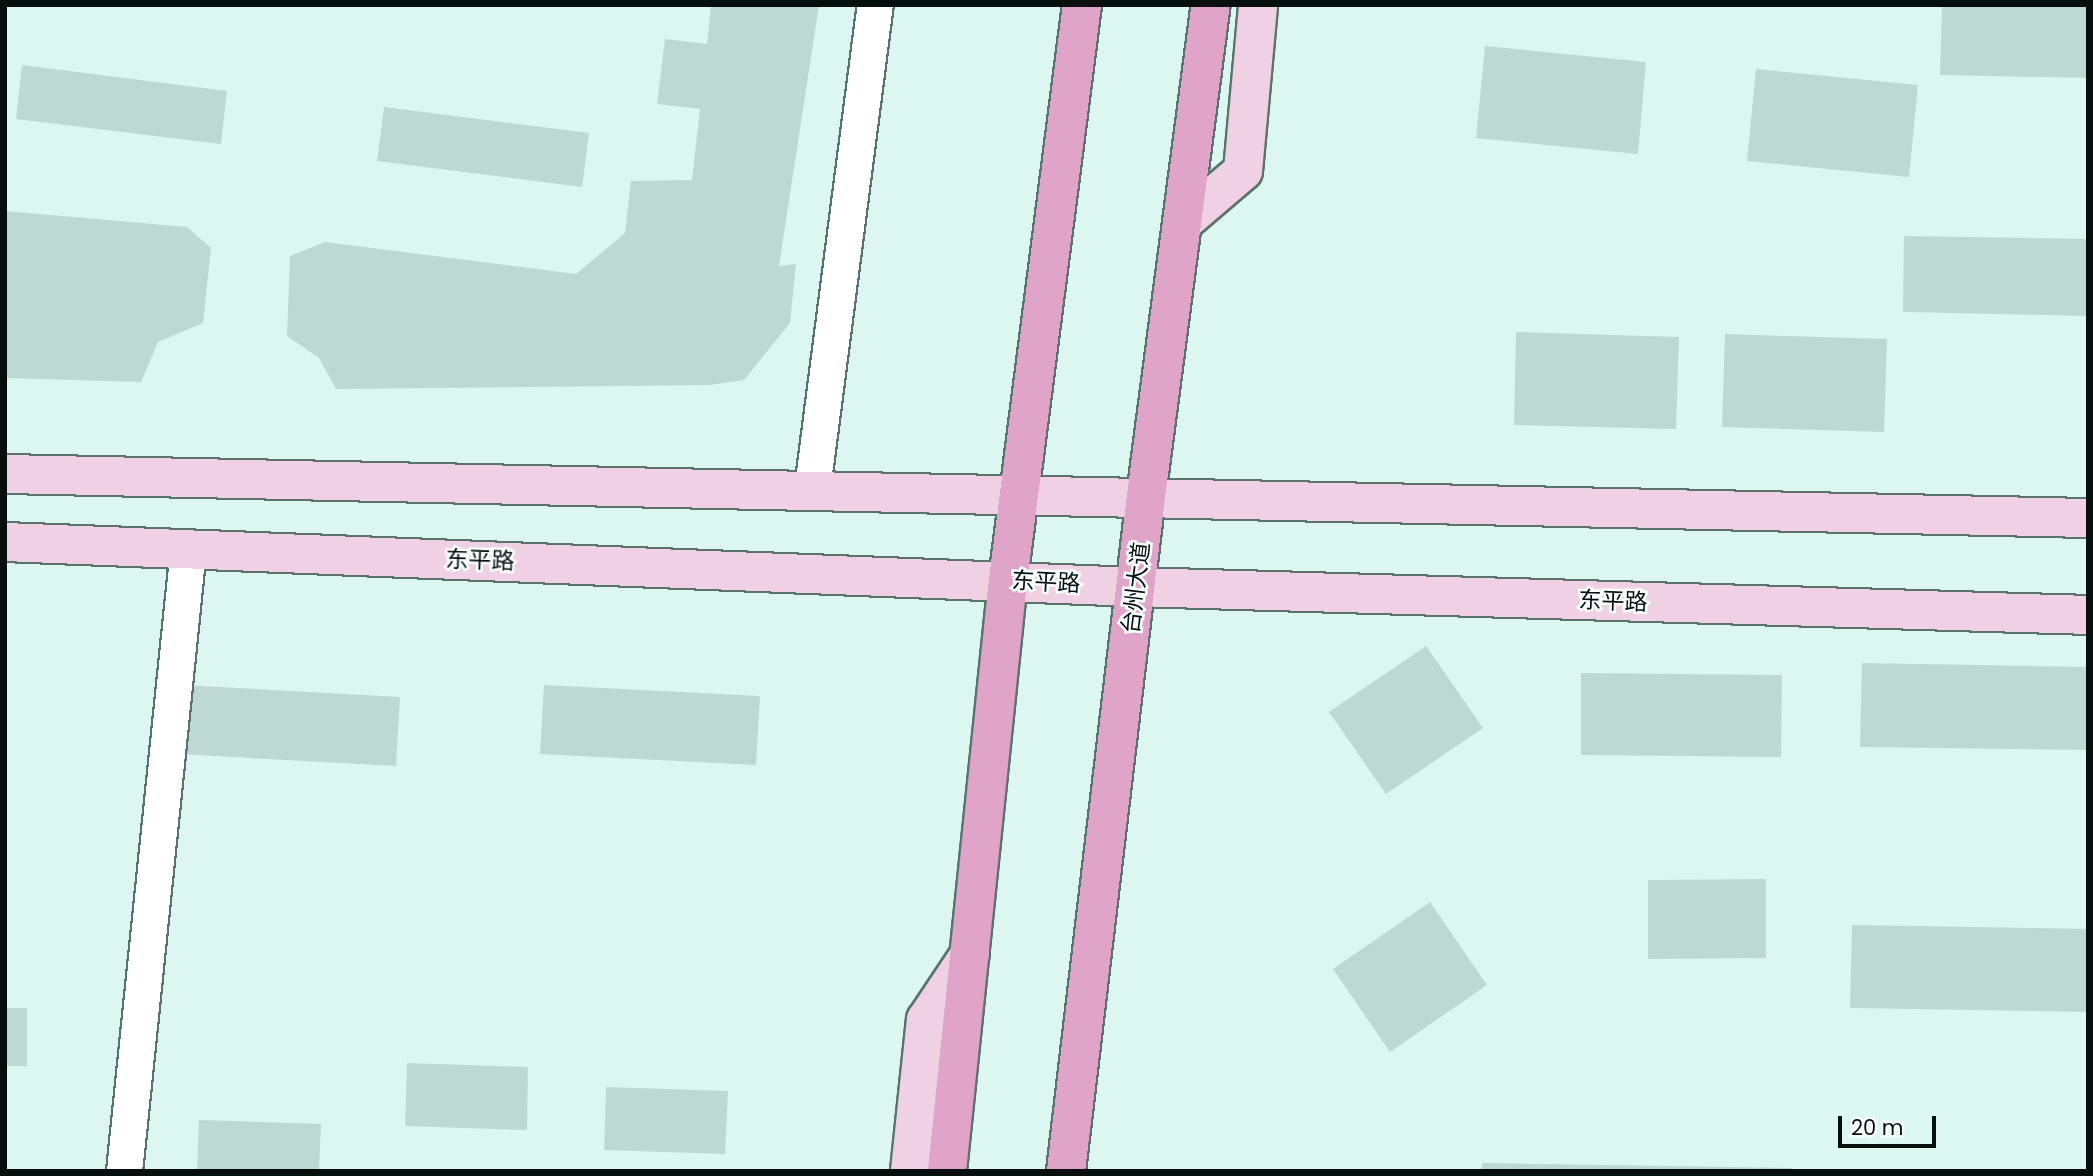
<!DOCTYPE html>
<html>
<head>
<meta charset="utf-8">
<style>
  body { margin:0 }
  #map { position:relative; width:2093px; height:1176px; overflow:hidden; background:#dcf7f1; font-family:Poppins,"Noto Sans SC",sans-serif }
  div>[style] { position:absolute }
  .building>* { inset:0; background:#bed9d3 }
  .roads { filter:drop-shadow(2px 0 #5a736d) drop-shadow(-2px 0 #5a736d) drop-shadow(0 2px #5a736d) drop-shadow(0 -2px #5a736d) }
  .minor>* { height:35px; margin:-17.5px; padding:0 17.5px; transform-origin:17.5px; border-radius:17.5px; background:#fff }
  .secondary>* { height:38px; margin:-19px; padding:0 19px; transform-origin:19px; border-radius:19px; background:#efd1e3 }
  .primary>* { height:38px; margin:-19px; padding:0 19px; transform-origin:19px; border-radius:19px; background:#dfa4c7 }
  span { translate:-50% -50%; white-space:nowrap; text-align:center; line-height:1.15; -webkit-text-stroke:5px #f9fffe; paint-order:stroke }
  .street-label { font-size:23px; color:#060f0d }
  .frame { position:absolute; inset:0; border:7px solid #060f0d; pointer-events:none }
  .scale { position:absolute; left:1838px; top:1116px; width:98px; height:32px; box-sizing:border-box; border:4px solid #060f0d; border-top:0; padding-left:9px; font-size:21px; line-height:24px; white-space:nowrap; color:#060f0d; -webkit-text-stroke:5px #f9fffe; paint-order:stroke }
</style>
</head>
<body>
<div id="map">
  <div class="building">
    <i style="clip-path:polygon(711px 5px,819px 5px,779px 266px,796px 264px,790px 323px,744px 380px,710px 385px,336px 389px,319px 358px,287px 336px,290px 256px,325px 242px,576px 274px,625px 233px,631px 181px,692px 180px,700px 109px,657px 104px,665px 39px,707px 44px)"></i>
    <i style="clip-path:polygon(1942px 5px,2088px 6px,2088px 78px,1940px 75px)"></i>
    <i style="clip-path:polygon(1485px 46px,1646px 62px,1638px 154px,1476px 138px)"></i>
    <i style="clip-path:polygon(22px 65px,227px 91px,221px 144px,16px 119px)"></i>
    <i style="clip-path:polygon(1756px 69px,1918px 85px,1909px 177px,1747px 161px)"></i>
    <i style="clip-path:polygon(384px 107px,589px 133px,582px 187px,377px 161px)"></i>
    <i style="clip-path:polygon(5px 211px,187px 227px,211px 248px,203px 323px,158px 342px,141px 382px,5px 378px)"></i>
    <i style="clip-path:polygon(1904px 236px,2088px 239px,2088px 316px,1903px 312px)"></i>
    <i style="clip-path:polygon(1516px 332px,1679px 337px,1676px 429px,1514px 425px)"></i>
    <i style="clip-path:polygon(1725px 334px,1887px 339px,1884px 432px,1722px 427px)"></i>
    <i style="clip-path:polygon(1426px 646px,1483px 728px,1386px 794px,1329px 712px)"></i>
    <i style="clip-path:polygon(1862px 663px,2088px 667px,2088px 750px,1860px 747px)"></i>
    <i style="clip-path:polygon(1581px 673px,1782px 675px,1781px 757px,1581px 755px)"></i>
    <i style="clip-path:polygon(183px 685px,400px 697px,396px 766px,179px 754px)"></i>
    <i style="clip-path:polygon(544px 685px,760px 696px,756px 765px,540px 754px)"></i>
    <i style="clip-path:polygon(1766px 879px,1766px 958px,1648px 959px,1648px 880px)"></i>
    <i style="clip-path:polygon(1430px 902px,1487px 985px,1390px 1052px,1333px 969px)"></i>
    <i style="clip-path:polygon(1852px 925px,2088px 929px,2088px 1012px,1850px 1008px)"></i>
    <i style="clip-path:polygon(5px 1008px,27px 1008px,27px 1066px,5px 1066px)"></i>
    <i style="clip-path:polygon(407px 1063px,528px 1067px,527px 1130px,405px 1126px)"></i>
    <i style="clip-path:polygon(606px 1087px,728px 1091px,725px 1154px,604px 1150px)"></i>
    <i style="clip-path:polygon(199px 1120px,321px 1124px,319px 1171px,197px 1171px)"></i>
    <i style="clip-path:polygon(1482px 1163px,1792px 1168px,1792px 1171px,1482px 1171px)"></i>
  </div>
  <div class="roads">
    <div class="minor">
      <i style="left:812px;top:488px;width:487px;rotate:-82.6deg"></i>
      <i style="left:124px;top:1171px;width:625px;rotate:-84.13deg"></i>
    </div>
    <div class="secondary">
      <i style="left:1182px;top:223px;width:80px;rotate:-40.4deg"></i>
      <i style="left:1243px;top:171px;width:167px;rotate:-84.8deg"></i>
      <i style="left:5px;top:474px;width:2083px;rotate:1.21deg"></i>
      <i style="left:5px;top:542px;width:1132px;rotate:2.28deg"></i>
      <i style="left:1136px;top:587px;width:952px;rotate:1.68deg"></i>
      <i style="left:910px;top:1171px;width:152px;rotate:-84deg"></i>
      <i style="left:926px;top:1020px;width:79px;rotate:-56.3deg"></i>
    </div>
    <div class="primary">
      <i style="left:947px;top:1171px;width:594px;rotate:-84.11deg"></i>
      <i style="left:1008px;top:580px;width:580px;rotate:-82.67deg"></i>
      <i style="left:1066px;top:1171px;width:680px;rotate:-83.24deg"></i>
      <i style="left:1146px;top:496px;width:495px;rotate:-82.5deg"></i>
    </div>
  </div>
  <div class="street-label">
    <span style="left:480px;top:560px;rotate:2deg">东平路</span>
    <span style="left:1046px;top:582px;rotate:3deg">东平路</span>
    <span style="left:1136px;top:588px;rotate:-83deg">台州大道</span>
    <span style="left:1613px;top:601px;rotate:2deg">东平路</span>
  </div>
  <div class="frame"></div>
  <div class="scale">20 m</div>
</div>
</body>
</html>
